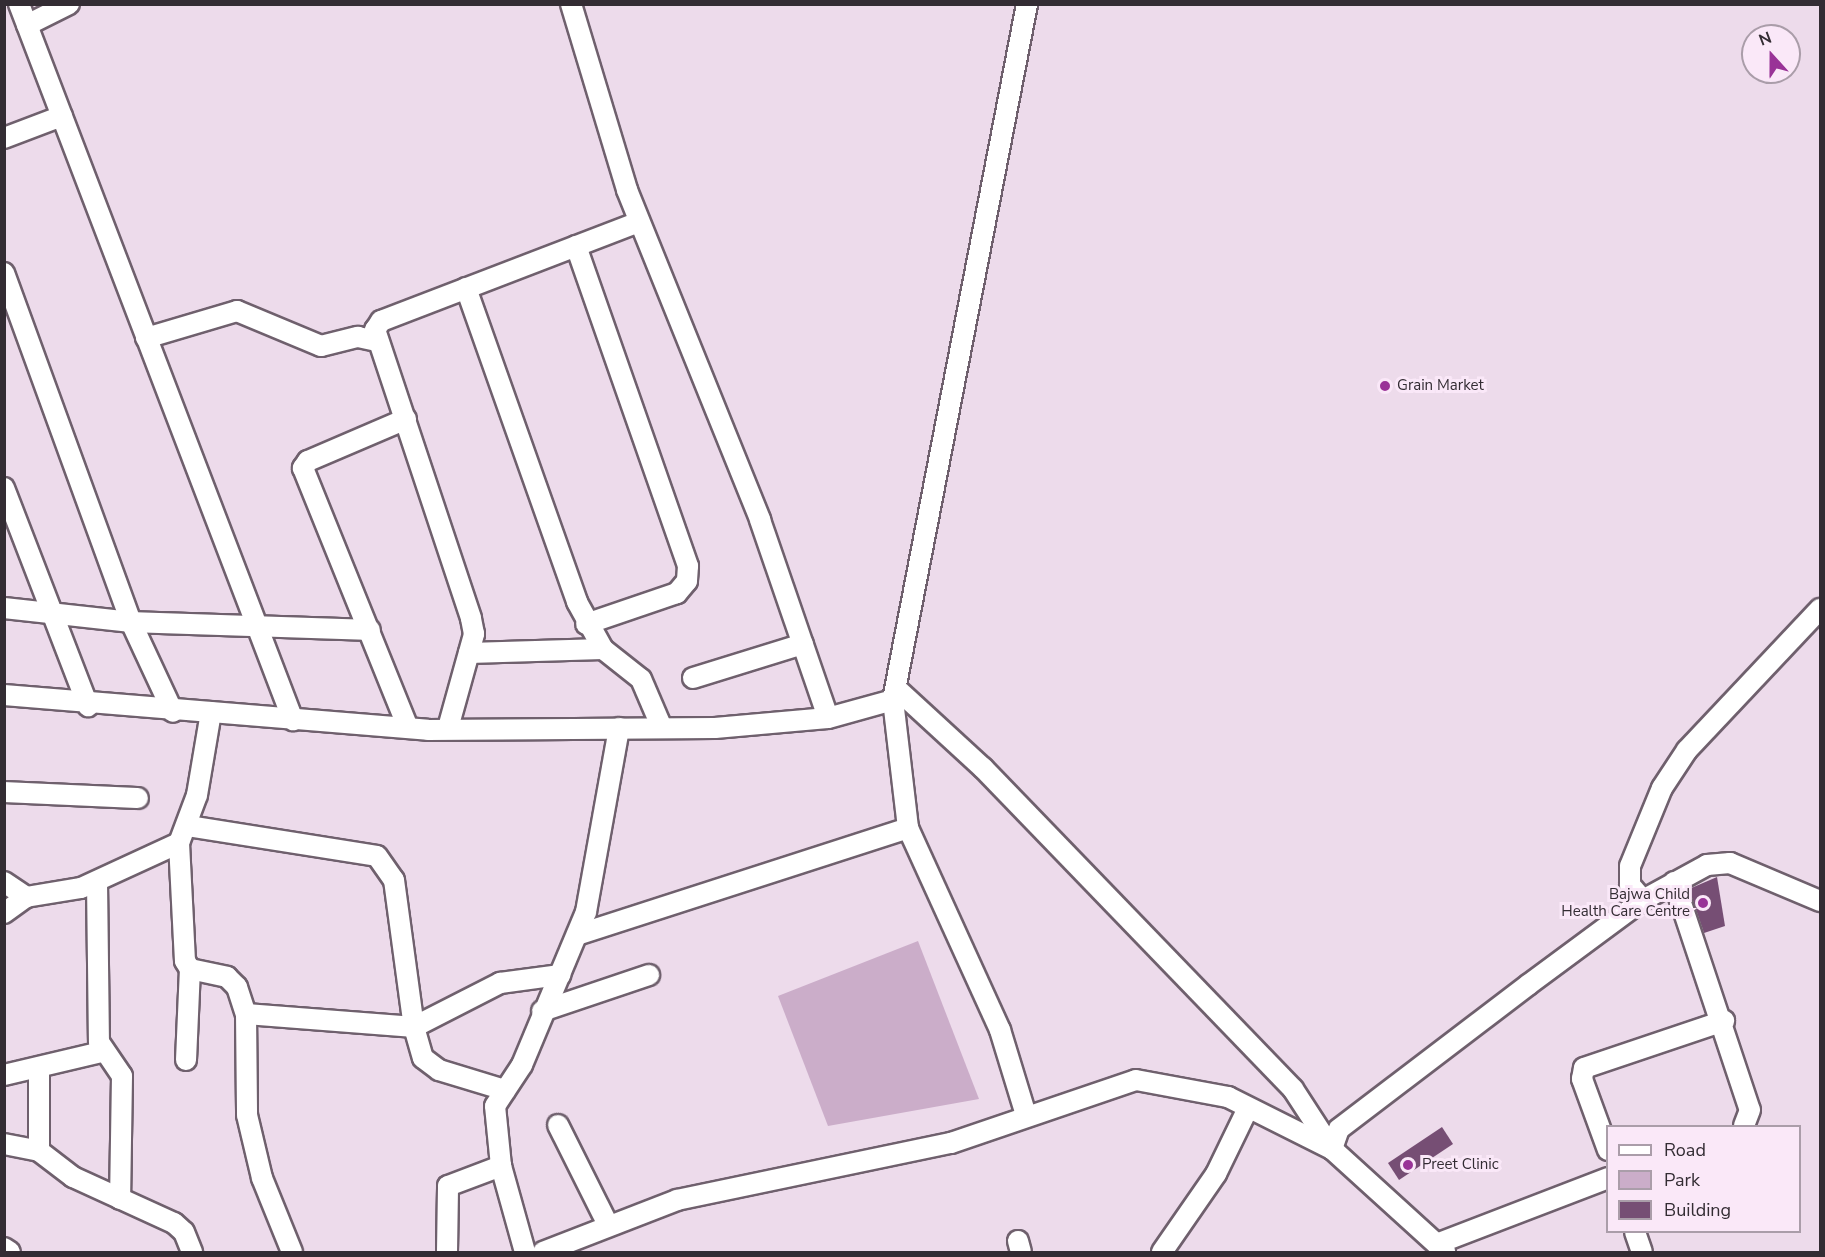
<!DOCTYPE html>
<html>
<head>
<meta charset="utf-8">
<style>
  body { margin:0 }
  #map { position:relative; width:1825px; height:1257px; overflow:hidden; background:#eddbeb; font-family:"Nunito Sans",sans-serif }
  div>[style] { position:absolute }
  .green>* { inset:0; background:#cbadc9 }
  .building>* { inset:0; background:#764e74 }
  .roads { filter:drop-shadow(2px 0 #6f606d) drop-shadow(-2px 0 #6f606d) drop-shadow(0 2px #6f606d) drop-shadow(0 -2px #6f606d) }
  .minor>* { height:20px; margin:-10px; padding:0 10px; transform-origin:10px; border-radius:10px; background:#fff }
  .dots>* { width:16px; height:16px; translate:-50% -50%; box-sizing:border-box; border:3px solid #fae8f8; border-radius:50% }
  span { translate:-50% -50%; white-space:nowrap; text-align:center; line-height:1.15; -webkit-text-stroke:6px #fae8f8; paint-order:stroke }
  .poi-label { font-size:15px; color:#332c33 }
  .left { translate:0 -50%; text-align:left }
  .right { translate:-100% -50%; text-align:right }
  .frame { position:absolute; inset:0; border:6px solid #332c33; pointer-events:none }
  .legend { position:absolute; left:1606px; top:1125px; width:195px; height:108px; box-sizing:border-box; background:#fae8f8; border:2px solid #aa9da9; margin:0; padding:8px 10px; list-style:none; font-size:18px; color:#332c33 }
  .legend li { display:flex; align-items:center; gap:12px; height:30px }
  .legend b { width:30px; border:2px solid #aa9da9 }
  .north { position:absolute; left:1741px; top:24px; width:60px; height:60px; box-sizing:border-box; background:#fae8f8; border:2px solid #aa9da9; border-radius:50%; rotate:339deg; font-size:16px; font-weight:700; line-height:24px; text-align:center; color:#332c33 }
  .north::after { content:''; display:block; margin:auto; width:21px; height:27px; background:#993397; clip-path:polygon(50% 0,100% 100%,50% 72%,0 100%) }
</style>
</head>
<body>
<div id="map">
  <div class="green">
    <i style="clip-path:polygon(918px 941px,979px 1099px,828px 1126px,778px 996px)"></i>
  </div>
  <div class="building">
    <i style="clip-path:polygon(1717px 877px,1725px 926px,1704px 933px,1689px 889px)"></i>
    <i style="clip-path:polygon(1442px 1127px,1453px 1144px,1399px 1180px,1388px 1163px)"></i>
  </div>
  <div class="roads">
    <div class="minor">
      <i style="left:19px;top:4px;width:767px;rotate:69.06deg"></i>
      <i style="left:571px;top:4px;width:194px;rotate:73.2deg"></i>
      <i style="left:627px;top:190px;width:356px;rotate:68deg"></i>
      <i style="left:760px;top:520px;width:209px;rotate:71deg"></i>
      <i style="left:27px;top:25px;width:47px;rotate:-26.6deg"></i>
      <i style="left:4px;top:138px;width:62px;rotate:-20.8deg"></i>
      <i style="left:576px;top:246px;width:339px;rotate:70.7deg"></i>
      <i style="left:688px;top:566px;width:15px;rotate:94deg"></i>
      <i style="left:687px;top:581px;width:16px;rotate:130deg"></i>
      <i style="left:677px;top:593px;width:96px;rotate:161.2deg"></i>
      <i style="left:4px;top:273px;width:371px;rotate:70deg"></i>
      <i style="left:131px;top:622px;width:99px;rotate:65deg"></i>
      <i style="left:466px;top:288px;width:333px;rotate:70.5deg"></i>
      <i style="left:577px;top:602px;width:54px;rotate:61deg"></i>
      <i style="left:146px;top:338px;width:95px;rotate:-16.5deg"></i>
      <i style="left:237px;top:311px;width:91px;rotate:22.6deg"></i>
      <i style="left:321px;top:346px;width:38px;rotate:-14deg"></i>
      <i style="left:358px;top:337px;width:19px;rotate:12deg"></i>
      <i style="left:406px;top:419px;width:107px;rotate:156.8deg"></i>
      <i style="left:308px;top:461px;width:9px;rotate:126deg"></i>
      <i style="left:303px;top:468px;width:280px;rotate:68deg"></i>
      <i style="left:4px;top:488px;width:234px;rotate:68.9deg"></i>
      <i style="left:4px;top:608px;width:128px;rotate:6.3deg"></i>
      <i style="left:131px;top:622px;width:239px;rotate:1.9deg"></i>
      <i style="left:469px;top:653px;width:134px;rotate:-1.7deg"></i>
      <i style="left:603px;top:649px;width:48px;rotate:38.3deg"></i>
      <i style="left:641px;top:679px;width:53px;rotate:66.8deg"></i>
      <i style="left:693px;top:678px;width:115px;rotate:-17.2deg"></i>
      <i style="left:899px;top:691px;width:114px;rotate:42.5deg"></i>
      <i style="left:983px;top:768px;width:446px;rotate:46deg"></i>
      <i style="left:1293px;top:1089px;width:72px;rotate:57deg"></i>
      <i style="left:1332px;top:1149px;width:153px;rotate:42.3deg"></i>
      <i style="left:4px;top:695px;width:425px;rotate:4.7deg"></i>
      <i style="left:428px;top:730px;width:287px;rotate:-0.4deg"></i>
      <i style="left:715px;top:728px;width:113px;rotate:-5.1deg"></i>
      <i style="left:828px;top:718px;width:67px;rotate:-15.5deg"></i>
      <i style="left:893px;top:700px;width:709px;rotate:-79.1deg"></i>
      <i style="left:893px;top:700px;width:129px;rotate:83.3deg"></i>
      <i style="left:908px;top:828px;width:222px;rotate:65.5deg"></i>
      <i style="left:1000px;top:1030px;width:89px;rotate:73deg"></i>
      <i style="left:448px;top:728px;width:98px;rotate:-74.5deg"></i>
      <i style="left:474px;top:634px;width:16px;rotate:-101deg"></i>
      <i style="left:471px;top:618px;width:304px;rotate:-108.4deg"></i>
      <i style="left:375px;top:330px;width:11px;rotate:-56deg"></i>
      <i style="left:381px;top:321px;width:276px;rotate:-21deg"></i>
      <i style="left:4px;top:792px;width:134px;rotate:2.6deg"></i>
      <i style="left:188px;top:826px;width:191px;rotate:9deg"></i>
      <i style="left:377px;top:856px;width:29px;rotate:55deg"></i>
      <i style="left:394px;top:880px;width:148px;rotate:82.3deg"></i>
      <i style="left:414px;top:1027px;width:32px;rotate:74deg"></i>
      <i style="left:423px;top:1058px;width:20px;rotate:37deg"></i>
      <i style="left:439px;top:1070px;width:69px;rotate:16.9deg"></i>
      <i style="left:179px;top:843px;width:118px;rotate:87.1deg"></i>
      <i style="left:185px;top:961px;width:9px;rotate:58deg"></i>
      <i style="left:190px;top:969px;width:38px;rotate:12deg"></i>
      <i style="left:227px;top:977px;width:14px;rotate:45deg"></i>
      <i style="left:237px;top:987px;width:28px;rotate:72deg"></i>
      <i style="left:246px;top:1014px;width:101px;rotate:89.4deg"></i>
      <i style="left:247px;top:1115px;width:65px;rotate:76.6deg"></i>
      <i style="left:262px;top:1178px;width:80px;rotate:67.9deg"></i>
      <i style="left:4px;top:882px;width:27px;rotate:34deg"></i>
      <i style="left:26px;top:897px;width:56px;rotate:-9.3deg"></i>
      <i style="left:81px;top:888px;width:108px;rotate:-24.7deg"></i>
      <i style="left:179px;top:843px;width:51px;rotate:-69.4deg"></i>
      <i style="left:197px;top:795px;width:84px;rotate:-80.4deg"></i>
      <i style="left:97px;top:882px;width:160px;rotate:89.3deg"></i>
      <i style="left:99px;top:1042px;width:41px;rotate:55.9deg"></i>
      <i style="left:122px;top:1076px;width:123px;rotate:90.9deg"></i>
      <i style="left:1674px;top:882px;width:240px;rotate:71.6deg"></i>
      <i style="left:1750px;top:1110px;width:17px;rotate:111deg"></i>
      <i style="left:1643px;top:900px;width:20px;rotate:-131deg"></i>
      <i style="left:1630px;top:885px;width:19px;rotate:-90deg"></i>
      <i style="left:1630px;top:866px;width:84px;rotate:-67.7deg"></i>
      <i style="left:1662px;top:788px;width:45px;rotate:-56.7deg"></i>
      <i style="left:1687px;top:750px;width:194px;rotate:-46.7deg"></i>
      <i style="left:4px;top:913px;width:27px;rotate:-36deg"></i>
      <i style="left:577px;top:935px;width:348px;rotate:-17.9deg"></i>
      <i style="left:542px;top:1011px;width:113px;rotate:-18.6deg"></i>
      <i style="left:246px;top:1014px;width:169px;rotate:4.4deg"></i>
      <i style="left:414px;top:1027px;width:97px;rotate:-27.1deg"></i>
      <i style="left:500px;top:983px;width:61px;rotate:-7.6deg"></i>
      <i style="left:186px;top:1060px;width:91px;rotate:-87.5deg"></i>
      <i style="left:4px;top:1075px;width:100px;rotate:-13.3deg"></i>
      <i style="left:558px;top:1125px;width:112px;rotate:63.4deg"></i>
      <i style="left:4px;top:1144px;width:36px;rotate:11deg"></i>
      <i style="left:39px;top:1151px;width:43px;rotate:37.4deg"></i>
      <i style="left:73px;top:1177px;width:111px;rotate:24.5deg"></i>
      <i style="left:174px;top:1223px;width:13px;rotate:42deg"></i>
      <i style="left:184px;top:1232px;width:22px;rotate:68deg"></i>
      <i style="left:1608px;top:1150px;width:76px;rotate:-110.1deg"></i>
      <i style="left:1582px;top:1079px;width:11px;rotate:-80deg"></i>
      <i style="left:1584px;top:1068px;width:148px;rotate:-18.6deg"></i>
      <i style="left:39px;top:1151px;width:80px;rotate:-90deg"></i>
      <i style="left:1635px;top:1232px;width:21px;rotate:71deg"></i>
      <i style="left:1018px;top:1241px;width:11px;rotate:75deg"></i>
      <i style="left:1439px;top:1243px;width:181px;rotate:-21deg"></i>
      <i style="left:4px;top:1248px;width:7px;rotate:34deg"></i>
      <i style="left:447px;top:1252px;width:66px;rotate:-89.1deg"></i>
      <i style="left:448px;top:1186px;width:57px;rotate:-20.7deg"></i>
      <i style="left:525px;top:1252px;width:89px;rotate:-105.6deg"></i>
      <i style="left:501px;top:1166px;width:60px;rotate:-95.7deg"></i>
      <i style="left:495px;top:1106px;width:49px;rotate:-56.6deg"></i>
      <i style="left:522px;top:1065px;width:166px;rotate:-67.3deg"></i>
      <i style="left:586px;top:912px;width:187px;rotate:-79.8deg"></i>
      <i style="left:543px;top:1252px;width:144px;rotate:-21.2deg"></i>
      <i style="left:677px;top:1200px;width:280px;rotate:-11.8deg"></i>
      <i style="left:951px;top:1143px;width:195px;rotate:-18.8deg"></i>
      <i style="left:1136px;top:1080px;width:94px;rotate:10.5deg"></i>
      <i style="left:1228px;top:1097px;width:116px;rotate:26.6deg"></i>
      <i style="left:1332px;top:1149px;width:21px;rotate:-71deg"></i>
      <i style="left:1339px;top:1129px;width:238px;rotate:-37.3deg"></i>
      <i style="left:1528px;top:985px;width:143px;rotate:-36.5deg"></i>
      <i style="left:1643px;top:900px;width:73px;rotate:-28.7deg"></i>
      <i style="left:1707px;top:865px;width:23px;rotate:-5deg"></i>
      <i style="left:1730px;top:863px;width:98px;rotate:22.9deg"></i>
      <i style="left:1162px;top:1252px;width:95px;rotate:-55.3deg"></i>
      <i style="left:1216px;top:1174px;width:73px;rotate:-64.1deg"></i>
    </div>
  </div>
  <div class="dots">
    <i style="left:1385px;top:386px;background:#993397"></i>
    <i style="left:1703px;top:903px;background:#993397"></i>
    <i style="left:1408px;top:1165px;background:#993397"></i>
  </div>
  <div class="poi-label">
    <span class="left" style="left:1397px;top:386px">Grain Market</span>
    <span class="right" style="left:1690px;top:903px">Bajwa Child<br>Health Care Centre</span>
    <span class="left" style="left:1422px;top:1165px">Preet Clinic</span>
  </div>
  <div class="frame"></div>
  <ul class="legend">
  <li><b style="height:8px;background:#fff"></b>Road</li>
  <li><b style="height:16px;background:#cbadc9"></b>Park</li>
  <li><b style="height:16px;background:#764e74"></b>Building</li>
  </ul>
  <div class="north">N</div>
</div>
</body>
</html>
